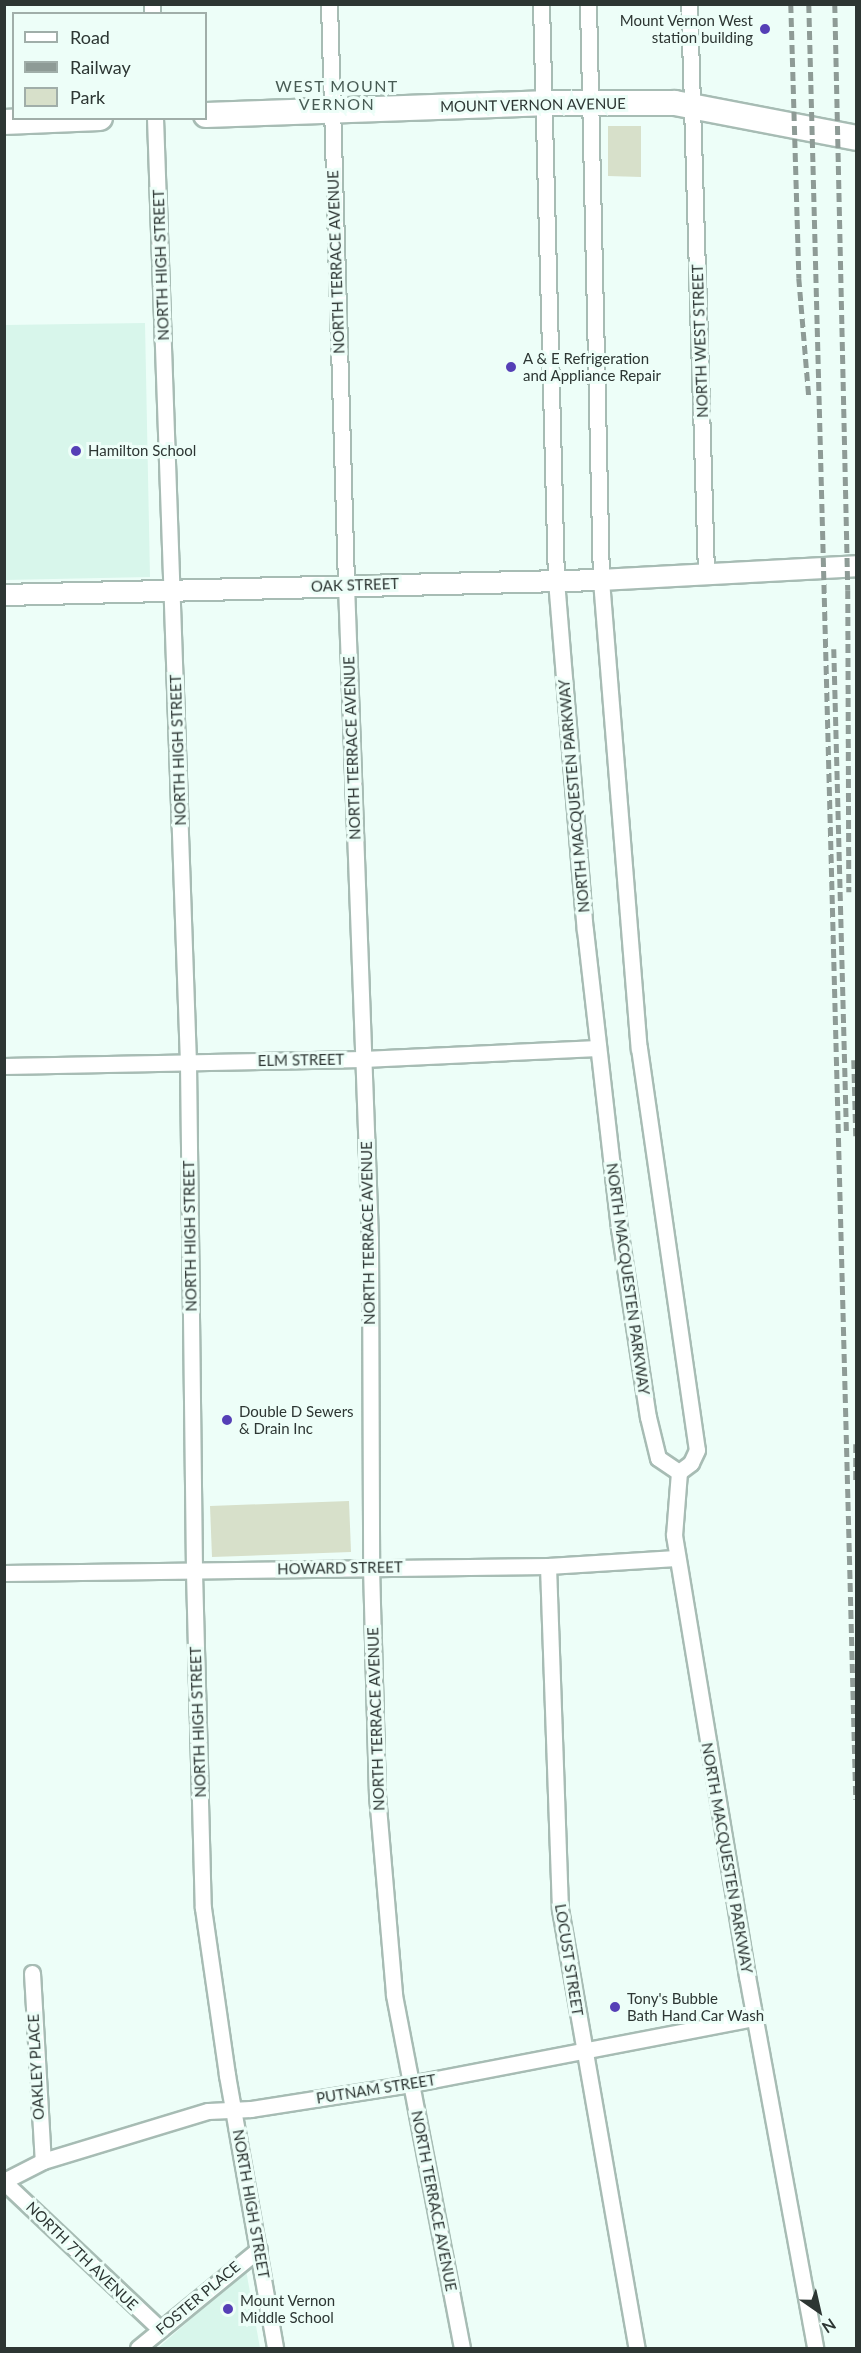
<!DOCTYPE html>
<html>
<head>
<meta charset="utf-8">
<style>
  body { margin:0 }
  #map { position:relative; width:861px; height:2353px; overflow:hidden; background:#edfef8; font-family:Lato,sans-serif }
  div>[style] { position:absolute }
  .built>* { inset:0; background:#d8f6eb }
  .green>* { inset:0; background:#d7e0ca }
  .roads { filter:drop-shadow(2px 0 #a7bcb4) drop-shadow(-2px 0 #a7bcb4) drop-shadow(0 2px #a7bcb4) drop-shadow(0 -2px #a7bcb4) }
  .minor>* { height:15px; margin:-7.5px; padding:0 7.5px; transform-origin:7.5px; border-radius:7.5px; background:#fff }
  .tertiary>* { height:20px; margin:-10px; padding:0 10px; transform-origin:10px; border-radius:10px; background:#fff }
  .primary>* { height:24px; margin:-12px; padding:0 12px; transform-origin:12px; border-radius:12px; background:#fff }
  .rail>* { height:4.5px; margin-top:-2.25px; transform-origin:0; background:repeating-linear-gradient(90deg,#8e9b96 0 9px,transparent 0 13.5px) }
  .dots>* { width:16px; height:16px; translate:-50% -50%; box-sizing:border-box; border:3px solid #edfef8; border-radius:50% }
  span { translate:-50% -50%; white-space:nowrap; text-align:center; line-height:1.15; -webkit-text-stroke:6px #edfef8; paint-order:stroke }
  .poi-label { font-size:15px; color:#2d3633 }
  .right { translate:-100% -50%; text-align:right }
  .left { translate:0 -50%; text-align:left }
  .street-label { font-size:15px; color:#2d3633 }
  .neighbourhood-label { font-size:16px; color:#485b54; letter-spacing:1.5px }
  .frame { position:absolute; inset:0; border:6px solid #2d3633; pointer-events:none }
  .legend { position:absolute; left:12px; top:12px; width:195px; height:108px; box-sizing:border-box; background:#edfef8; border:2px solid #a0aea9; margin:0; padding:8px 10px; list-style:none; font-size:18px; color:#2d3633 }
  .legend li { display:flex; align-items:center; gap:12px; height:30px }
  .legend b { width:30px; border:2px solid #a0aea9 }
  .north { position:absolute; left:789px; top:2281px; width:60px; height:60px; -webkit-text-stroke:4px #edfef8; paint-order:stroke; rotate:146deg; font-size:16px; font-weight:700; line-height:24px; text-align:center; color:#2d3633 }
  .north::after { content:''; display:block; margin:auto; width:21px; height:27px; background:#2d3633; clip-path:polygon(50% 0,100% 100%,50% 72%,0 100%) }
</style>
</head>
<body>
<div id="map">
  <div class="built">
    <i style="clip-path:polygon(145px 323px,150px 577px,5px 580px,5px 325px)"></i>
    <i style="clip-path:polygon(246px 2270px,260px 2348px,158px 2348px)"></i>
  </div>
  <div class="green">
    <i style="clip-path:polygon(608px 126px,641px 126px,641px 177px,608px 176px)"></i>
    <i style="clip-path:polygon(349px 1501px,351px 1552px,212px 1557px,210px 1506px)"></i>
  </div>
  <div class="roads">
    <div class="minor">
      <i style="left:152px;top:4px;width:10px;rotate:90deg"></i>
      <i style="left:329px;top:4px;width:581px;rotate:88.32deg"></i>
      <i style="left:346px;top:585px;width:654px;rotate:87.9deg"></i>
      <i style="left:370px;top:1239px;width:327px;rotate:89.8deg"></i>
      <i style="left:371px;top:1566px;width:229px;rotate:88.5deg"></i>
      <i style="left:377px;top:1795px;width:201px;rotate:85.1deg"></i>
      <i style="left:394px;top:1995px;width:359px;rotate:79.1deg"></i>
      <i style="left:541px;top:4px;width:576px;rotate:88.51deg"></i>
      <i style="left:556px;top:580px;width:351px;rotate:85.3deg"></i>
      <i style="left:585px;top:930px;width:300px;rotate:83.5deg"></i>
      <i style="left:619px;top:1228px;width:191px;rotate:81.3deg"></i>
      <i style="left:648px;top:1417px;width:42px;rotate:76.3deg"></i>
      <i style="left:658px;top:1458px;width:25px;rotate:34deg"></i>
      <i style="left:588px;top:4px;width:576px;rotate:88.71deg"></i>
      <i style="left:601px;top:580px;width:470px;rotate:85.4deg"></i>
      <i style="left:639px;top:1048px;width:406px;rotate:81.8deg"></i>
      <i style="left:697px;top:1450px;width:14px;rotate:115deg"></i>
      <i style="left:691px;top:1463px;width:15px;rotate:143deg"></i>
      <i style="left:679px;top:1472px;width:63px;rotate:94.5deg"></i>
      <i style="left:674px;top:1535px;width:447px;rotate:80.6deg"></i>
      <i style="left:747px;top:1976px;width:378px;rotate:79.6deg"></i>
      <i style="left:689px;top:4px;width:570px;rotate:88.29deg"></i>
      <i style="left:155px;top:118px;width:946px;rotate:88deg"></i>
      <i style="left:188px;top:1063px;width:509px;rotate:89.32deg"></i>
      <i style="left:194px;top:1572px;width:336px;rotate:88.5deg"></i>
      <i style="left:203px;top:1908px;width:169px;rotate:81.8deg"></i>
      <i style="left:227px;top:2075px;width:277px;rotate:80deg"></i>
      <i style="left:4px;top:1066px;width:359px;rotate:-1.1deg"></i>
      <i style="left:363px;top:1059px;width:235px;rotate:-2.7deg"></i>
      <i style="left:548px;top:1566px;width:343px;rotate:88deg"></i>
      <i style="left:560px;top:1909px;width:446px;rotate:80.1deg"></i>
      <i style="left:4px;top:1573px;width:544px;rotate:-0.74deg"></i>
      <i style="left:548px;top:1566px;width:128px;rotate:-3.6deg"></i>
      <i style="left:32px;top:1973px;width:188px;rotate:86.7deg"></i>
      <i style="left:4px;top:2181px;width:44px;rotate:-27.1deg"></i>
      <i style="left:43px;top:2161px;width:172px;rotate:-16.9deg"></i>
      <i style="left:208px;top:2111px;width:43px;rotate:-2.7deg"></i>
      <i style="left:251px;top:2109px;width:162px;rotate:-8.9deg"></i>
      <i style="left:411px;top:2084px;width:350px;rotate:-10.9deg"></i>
      <i style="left:4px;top:2182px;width:214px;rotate:43.3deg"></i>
      <i style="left:138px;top:2348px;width:156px;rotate:-39.3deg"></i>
    </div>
    <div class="tertiary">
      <i style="left:4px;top:595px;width:597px;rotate:-1.44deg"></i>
      <i style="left:601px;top:580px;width:255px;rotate:-3.1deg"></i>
    </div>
    <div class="primary">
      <i style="left:206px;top:115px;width:337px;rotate:-2deg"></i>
      <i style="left:543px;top:103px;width:132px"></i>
      <i style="left:675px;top:103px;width:184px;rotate:10.9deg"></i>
      <i style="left:4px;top:122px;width:96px;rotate:-2.4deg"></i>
    </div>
  </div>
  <div class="rail">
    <i style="left:791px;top:4px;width:274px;rotate:88.3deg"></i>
    <i style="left:799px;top:278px;width:119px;rotate:85.2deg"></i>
    <i style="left:809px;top:4px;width:1796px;rotate:88.5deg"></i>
    <i style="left:835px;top:4px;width:586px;rotate:88.73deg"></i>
    <i style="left:848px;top:590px;width:302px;rotate:89.8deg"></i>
    <i style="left:834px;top:649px;width:483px;rotate:88.5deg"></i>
    <i style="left:854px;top:1060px;width:76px;rotate:88.5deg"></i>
    <i style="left:856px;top:1444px;width:36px;rotate:90deg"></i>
  </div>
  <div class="dots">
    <i style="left:765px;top:29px;background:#553fb6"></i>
    <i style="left:511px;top:367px;background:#553fb6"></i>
    <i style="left:76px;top:451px;background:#553fb6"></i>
    <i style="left:227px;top:1420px;background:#553fb6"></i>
    <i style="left:615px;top:2007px;background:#553fb6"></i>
    <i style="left:228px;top:2309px;background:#553fb6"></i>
  </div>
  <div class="poi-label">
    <span class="right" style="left:753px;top:29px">Mount Vernon West<br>station building</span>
    <span class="left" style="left:523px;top:367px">A &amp; E Refrigeration<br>and Appliance Repair</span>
    <span class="left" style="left:88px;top:451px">Hamilton School</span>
    <span class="left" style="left:239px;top:1420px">Double D Sewers<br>&amp; Drain Inc</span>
    <span class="left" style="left:627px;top:2007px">Tony's Bubble<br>Bath Hand Car Wash</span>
    <span class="left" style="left:240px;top:2309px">Mount Vernon<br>Middle School</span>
  </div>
  <div class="street-label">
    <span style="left:533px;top:105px;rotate:-1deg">MOUNT VERNON AVENUE</span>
    <span style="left:336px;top:262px;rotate:-92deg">NORTH TERRACE AVENUE</span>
    <span style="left:161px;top:265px;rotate:-92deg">NORTH HIGH STREET</span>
    <span style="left:700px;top:341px;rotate:-92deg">NORTH WEST STREET</span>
    <span style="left:355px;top:585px;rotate:-2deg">OAK STREET</span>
    <span style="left:352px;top:748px;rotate:-92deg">NORTH TERRACE AVENUE</span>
    <span style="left:178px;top:750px;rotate:-92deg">NORTH HIGH STREET</span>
    <span style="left:574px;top:796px;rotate:-95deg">NORTH MACQUESTEN PARKWAY</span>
    <span style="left:301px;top:1060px;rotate:-1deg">ELM STREET</span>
    <span style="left:368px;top:1233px;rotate:-91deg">NORTH TERRACE AVENUE</span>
    <span style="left:190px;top:1236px;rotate:-91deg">NORTH HIGH STREET</span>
    <span style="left:628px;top:1279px;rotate:82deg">NORTH MACQUESTEN PARKWAY</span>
    <span style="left:340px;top:1568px;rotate:-1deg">HOWARD STREET</span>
    <span style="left:376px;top:1719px;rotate:-92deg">NORTH TERRACE AVENUE</span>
    <span style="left:198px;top:1722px;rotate:-92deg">NORTH HIGH STREET</span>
    <span style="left:727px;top:1858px;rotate:80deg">NORTH MACQUESTEN PARKWAY</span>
    <span style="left:569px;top:1960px;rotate:81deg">LOCUST STREET</span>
    <span style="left:36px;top:2067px;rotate:-93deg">OAKLEY PLACE</span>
    <span style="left:376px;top:2089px;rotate:-9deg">PUTNAM STREET</span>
    <span style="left:434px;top:2201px;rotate:79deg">NORTH TERRACE AVENUE</span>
    <span style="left:251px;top:2204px;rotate:80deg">NORTH HIGH STREET</span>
    <span style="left:82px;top:2256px;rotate:44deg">NORTH 7TH AVENUE</span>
    <span style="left:198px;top:2298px;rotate:-40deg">FOSTER PLACE</span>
  </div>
  <div class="neighbourhood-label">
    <span style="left:337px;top:95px">WEST MOUNT<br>VERNON</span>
  </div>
  <div class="frame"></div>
  <ul class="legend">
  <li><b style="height:8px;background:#fff"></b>Road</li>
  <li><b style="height:8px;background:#8e9b96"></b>Railway</li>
  <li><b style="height:16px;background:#d7e0ca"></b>Park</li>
  </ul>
  <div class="north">N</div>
</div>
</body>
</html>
